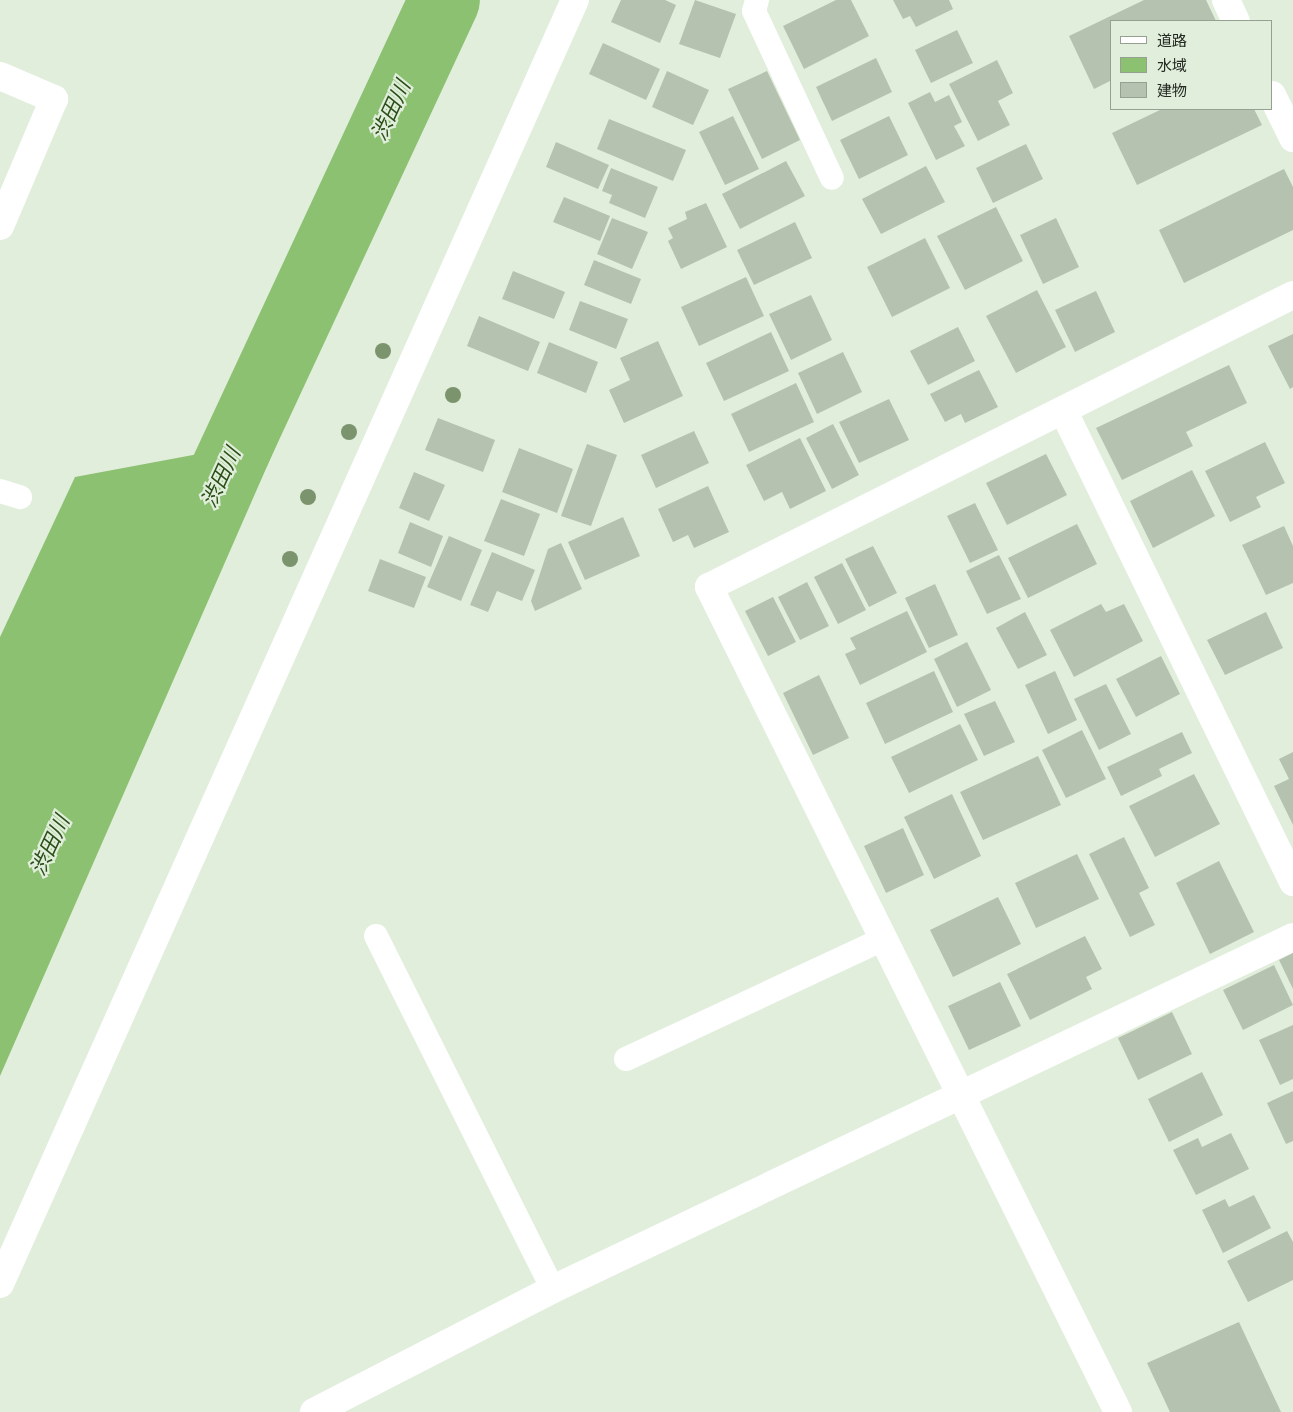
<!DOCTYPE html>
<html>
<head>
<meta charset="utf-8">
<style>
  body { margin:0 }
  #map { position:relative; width:1293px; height:1412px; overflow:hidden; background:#e1eedc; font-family:"Alegreya Sans","Noto Sans JP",sans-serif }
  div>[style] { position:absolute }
  .water>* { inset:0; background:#8bc171 }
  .river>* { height:71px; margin:-35.5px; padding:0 35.5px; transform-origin:35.5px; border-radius:35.5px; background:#8bc171 }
  .building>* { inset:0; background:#b5c2b0 }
  .service>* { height:24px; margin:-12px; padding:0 12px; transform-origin:12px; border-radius:12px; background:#fff }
  .minor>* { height:28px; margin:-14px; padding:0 14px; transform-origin:14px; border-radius:14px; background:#fff }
  .trees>* { width:16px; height:16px; margin:-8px; border-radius:50%; background:#7b946e }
  span { translate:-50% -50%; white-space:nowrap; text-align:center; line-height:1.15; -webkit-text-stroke:4.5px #e1eedc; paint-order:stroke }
  .water-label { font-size:21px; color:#2b4f18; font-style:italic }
  .legend { position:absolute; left:1110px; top:20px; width:162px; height:90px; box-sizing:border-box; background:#e1eedc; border:1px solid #959f92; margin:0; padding:6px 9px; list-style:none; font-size:15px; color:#242922 }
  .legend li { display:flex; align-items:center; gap:10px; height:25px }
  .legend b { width:25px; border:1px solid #959f92 }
</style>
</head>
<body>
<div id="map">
  <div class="water">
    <i style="clip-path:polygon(279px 439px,0 1076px,0 637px,75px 477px)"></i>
  </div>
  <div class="river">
    <i style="left:194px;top:537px;width:592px;rotate:-65.04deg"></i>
  </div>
  <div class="building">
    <i style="clip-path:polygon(621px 0,665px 0,676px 5px,660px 43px,611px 22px)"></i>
    <i style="clip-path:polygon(695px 0,736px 14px,720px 58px,679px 44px)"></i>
    <i style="clip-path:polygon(836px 0,851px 0,869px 36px,804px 69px,783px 26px)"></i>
    <i style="clip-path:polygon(893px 0,949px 0,953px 9px,916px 27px,910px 16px,903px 19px)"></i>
    <i style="clip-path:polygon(1144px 0,1206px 0,1216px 21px,1112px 21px,1112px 80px,1094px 89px,1069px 36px)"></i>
    <i style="clip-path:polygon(957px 30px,973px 63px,931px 83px,915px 50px)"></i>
    <i style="clip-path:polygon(603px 43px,660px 69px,646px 100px,589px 74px)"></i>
    <i style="clip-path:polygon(876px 58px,892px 92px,832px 121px,816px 87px)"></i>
    <i style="clip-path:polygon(997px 60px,1013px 93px,998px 101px,1010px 125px,978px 141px,949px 84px)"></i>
    <i style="clip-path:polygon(667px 71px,709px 90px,693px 125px,652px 107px)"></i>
    <i style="clip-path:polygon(767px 71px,800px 140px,762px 159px,728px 89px)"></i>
    <i style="clip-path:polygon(930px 92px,935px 102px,949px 95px,962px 122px,954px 126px,965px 146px,936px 160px,908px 103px)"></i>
    <i style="clip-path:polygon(1162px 109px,1254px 109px,1262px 125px,1137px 185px,1112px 133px)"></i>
    <i style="clip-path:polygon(733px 116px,759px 169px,725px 185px,699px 132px)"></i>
    <i style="clip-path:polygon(889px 116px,908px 155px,859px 179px,840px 140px)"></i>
    <i style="clip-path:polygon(609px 119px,686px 150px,673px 181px,597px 149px)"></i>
    <i style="clip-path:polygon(556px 142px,609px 165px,598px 189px,546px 167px)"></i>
    <i style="clip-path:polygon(1026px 144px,1043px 179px,993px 203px,976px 168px)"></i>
    <i style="clip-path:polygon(786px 161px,805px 196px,740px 229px,722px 194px)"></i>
    <i style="clip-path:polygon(926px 166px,945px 202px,881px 234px,862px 199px)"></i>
    <i style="clip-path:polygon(611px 168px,658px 187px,645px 218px,609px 203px,612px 195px,602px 191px)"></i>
    <i style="clip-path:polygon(1284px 169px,1293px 187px,1293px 230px,1184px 283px,1159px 230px)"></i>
    <i style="clip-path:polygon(564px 197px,610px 216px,600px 241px,553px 222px)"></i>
    <i style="clip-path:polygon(706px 203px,727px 247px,681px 269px,668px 241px,673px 238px,668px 228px,687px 219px,685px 212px)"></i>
    <i style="clip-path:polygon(996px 207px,1023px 261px,965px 290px,937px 236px)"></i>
    <i style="clip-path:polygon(612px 218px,648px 232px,632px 269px,597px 254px)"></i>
    <i style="clip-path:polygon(1056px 218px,1079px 267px,1043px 284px,1020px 235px)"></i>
    <i style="clip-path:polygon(795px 222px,812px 258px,754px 285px,737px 250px)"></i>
    <i style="clip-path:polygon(925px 238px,950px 288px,892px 317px,867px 267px)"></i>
    <i style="clip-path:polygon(594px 260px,641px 279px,631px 304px,584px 285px)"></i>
    <i style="clip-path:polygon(513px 271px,565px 292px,554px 319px,502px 299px)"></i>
    <i style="clip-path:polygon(746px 277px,764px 316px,699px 346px,681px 307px)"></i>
    <i style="clip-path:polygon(1037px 290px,1066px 347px,1016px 373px,986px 316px)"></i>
    <i style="clip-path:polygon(1096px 291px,1115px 332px,1075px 352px,1055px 310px)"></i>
    <i style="clip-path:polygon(811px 295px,832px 340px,791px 360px,769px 314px)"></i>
    <i style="clip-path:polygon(580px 301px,628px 319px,616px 349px,569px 330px)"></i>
    <i style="clip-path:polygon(479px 316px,540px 342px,528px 371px,467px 346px)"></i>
    <i style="clip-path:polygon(958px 327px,975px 361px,928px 385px,910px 351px)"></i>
    <i style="clip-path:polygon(771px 332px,789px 371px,724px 401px,706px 363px)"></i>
    <i style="clip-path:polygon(1293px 334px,1293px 387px,1290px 389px,1268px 346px)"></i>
    <i style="clip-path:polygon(658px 341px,683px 396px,624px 423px,609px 390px,630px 380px,620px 358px)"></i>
    <i style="clip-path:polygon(549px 342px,598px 362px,586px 393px,537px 373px)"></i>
    <i style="clip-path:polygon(843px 352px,862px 392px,817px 414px,798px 373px)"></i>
    <i style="clip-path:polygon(1229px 365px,1247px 403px,1186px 432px,1193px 446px,1122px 480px,1096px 428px)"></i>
    <i style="clip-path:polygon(979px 370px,998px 407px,965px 423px,961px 414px,945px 422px,930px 394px)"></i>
    <i style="clip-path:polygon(796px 383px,814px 422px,749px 452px,731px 414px)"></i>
    <i style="clip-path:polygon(889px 399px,909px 440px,859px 463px,839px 422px)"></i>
    <i style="clip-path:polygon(438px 418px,495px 440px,483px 472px,425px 450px)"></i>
    <i style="clip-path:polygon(833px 424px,859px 475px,832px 489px,806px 438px)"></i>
    <i style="clip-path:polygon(694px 431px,709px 463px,656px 488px,641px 455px)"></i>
    <i style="clip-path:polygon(800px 438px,826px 491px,790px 509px,782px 492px,764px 501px,746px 465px)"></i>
    <i style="clip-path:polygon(1265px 442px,1285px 483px,1256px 497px,1261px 507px,1230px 522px,1205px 471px)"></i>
    <i style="clip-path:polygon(587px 444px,617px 455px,591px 526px,561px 516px)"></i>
    <i style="clip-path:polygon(519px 448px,573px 469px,557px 513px,502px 492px)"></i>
    <i style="clip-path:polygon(1046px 454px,1067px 495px,1007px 525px,986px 483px)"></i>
    <i style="clip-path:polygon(1192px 470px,1215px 516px,1153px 548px,1130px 501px)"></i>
    <i style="clip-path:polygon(414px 472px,445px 485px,429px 521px,399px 508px)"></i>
    <i style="clip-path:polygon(708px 486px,729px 532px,694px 548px,688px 535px,673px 542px,658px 509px)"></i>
    <i style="clip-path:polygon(501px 499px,540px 514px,524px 556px,484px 541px)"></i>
    <i style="clip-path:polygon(975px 503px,998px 550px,970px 563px,947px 516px)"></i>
    <i style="clip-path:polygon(623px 517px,640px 556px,585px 580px,568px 542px)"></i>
    <i style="clip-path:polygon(410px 522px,443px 536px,431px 567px,398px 553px)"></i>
    <i style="clip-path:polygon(1077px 524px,1097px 564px,1028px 598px,1008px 558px)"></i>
    <i style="clip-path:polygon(1284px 526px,1293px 546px,1293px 583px,1266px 595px,1242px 545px)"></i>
    <i style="clip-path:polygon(449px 536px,482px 550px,461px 601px,427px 587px)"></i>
    <i style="clip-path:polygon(561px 543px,582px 589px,535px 611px,531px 601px,548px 549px)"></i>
    <i style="clip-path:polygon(873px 546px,897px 593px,869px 607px,845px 559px)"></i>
    <i style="clip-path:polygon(492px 552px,535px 570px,522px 601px,497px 591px,488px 612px,470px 605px)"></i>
    <i style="clip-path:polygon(999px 555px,1021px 599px,987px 614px,966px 571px)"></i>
    <i style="clip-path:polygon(380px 559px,426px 577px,414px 608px,368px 591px)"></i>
    <i style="clip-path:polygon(842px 563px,866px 610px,838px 624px,814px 577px)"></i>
    <i style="clip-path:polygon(807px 582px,829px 626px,800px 640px,778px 597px)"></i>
    <i style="clip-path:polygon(935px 584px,958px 635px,929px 648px,905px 598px)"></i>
    <i style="clip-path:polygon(773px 597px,796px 642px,768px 656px,745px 611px)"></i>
    <i style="clip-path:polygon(1101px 604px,1106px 612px,1124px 604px,1143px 641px,1074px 677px,1050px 630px)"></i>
    <i style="clip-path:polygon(907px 611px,927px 652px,860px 685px,845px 654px,856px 649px,850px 638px)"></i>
    <i style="clip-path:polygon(1025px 612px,1047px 655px,1018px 669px,996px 628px)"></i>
    <i style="clip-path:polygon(1266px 612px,1283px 648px,1225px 675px,1207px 640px)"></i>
    <i style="clip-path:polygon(967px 642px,991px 690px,957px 707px,934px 659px)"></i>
    <i style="clip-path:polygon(1161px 656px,1180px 694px,1136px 717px,1116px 679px)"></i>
    <i style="clip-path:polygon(934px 671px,953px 712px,885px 744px,866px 703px)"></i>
    <i style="clip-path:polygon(1055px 671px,1077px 720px,1048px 734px,1025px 685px)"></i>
    <i style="clip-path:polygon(819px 675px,849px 738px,813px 755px,783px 693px)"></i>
    <i style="clip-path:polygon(1106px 684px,1131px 734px,1099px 750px,1074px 699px)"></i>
    <i style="clip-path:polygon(995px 701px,1015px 742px,984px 756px,964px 714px)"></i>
    <i style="clip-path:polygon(960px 724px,978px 760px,909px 793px,891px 757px)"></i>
    <i style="clip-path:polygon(1082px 730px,1106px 779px,1066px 798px,1042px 750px)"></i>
    <i style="clip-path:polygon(1182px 732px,1192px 753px,1159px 769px,1162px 776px,1121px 796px,1107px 767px)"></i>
    <i style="clip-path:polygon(1293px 752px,1293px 825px,1274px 786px,1289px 779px,1279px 759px)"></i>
    <i style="clip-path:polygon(1038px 756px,1061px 805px,983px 840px,960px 792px)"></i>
    <i style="clip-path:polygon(1194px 774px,1220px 824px,1155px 857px,1129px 806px)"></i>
    <i style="clip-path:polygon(952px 794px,981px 856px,934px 879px,904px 817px)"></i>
    <i style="clip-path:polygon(903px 828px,924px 875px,886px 893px,864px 846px)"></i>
    <i style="clip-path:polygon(1124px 837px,1149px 888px,1139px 893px,1155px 925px,1130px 937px,1089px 854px)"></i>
    <i style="clip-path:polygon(1077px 854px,1099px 899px,1036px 928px,1015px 883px)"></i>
    <i style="clip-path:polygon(1219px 861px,1254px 932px,1210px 954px,1176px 883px)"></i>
    <i style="clip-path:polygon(998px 897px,1021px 944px,953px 977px,930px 930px)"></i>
    <i style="clip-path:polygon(1085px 936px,1102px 969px,1086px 977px,1092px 989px,1030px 1020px,1007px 974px)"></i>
    <i style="clip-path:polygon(1293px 953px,1293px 989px,1279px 960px)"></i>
    <i style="clip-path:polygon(1274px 965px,1293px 1005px,1243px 1030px,1223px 990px)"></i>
    <i style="clip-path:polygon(1000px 982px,1021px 1026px,969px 1050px,948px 1006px)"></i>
    <i style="clip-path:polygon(1172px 1012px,1192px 1054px,1138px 1080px,1118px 1038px)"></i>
    <i style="clip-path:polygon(1293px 1025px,1293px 1079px,1280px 1085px,1259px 1040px)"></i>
    <i style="clip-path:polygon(1202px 1072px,1223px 1115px,1169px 1142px,1148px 1099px)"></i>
    <i style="clip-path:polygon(1293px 1091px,1293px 1141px,1286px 1144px,1267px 1103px)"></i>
    <i style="clip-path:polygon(1231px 1133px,1249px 1169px,1196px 1195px,1173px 1150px,1198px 1138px,1202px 1147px)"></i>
    <i style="clip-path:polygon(1254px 1195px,1271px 1228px,1223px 1253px,1202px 1210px,1225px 1199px,1229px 1207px)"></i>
    <i style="clip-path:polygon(1287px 1231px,1293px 1242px,1293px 1280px,1248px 1302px,1227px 1261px)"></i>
    <i style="clip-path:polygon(1239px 1322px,1281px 1412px,1170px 1412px,1147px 1363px)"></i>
  </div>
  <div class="service">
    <i style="left:757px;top:0;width:11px;rotate:105deg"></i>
    <i style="left:754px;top:11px;width:184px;rotate:65deg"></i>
    <i style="left:0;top:491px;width:21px;rotate:17deg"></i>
    <i style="left:376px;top:936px;width:395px;rotate:63.4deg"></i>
    <i style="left:626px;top:1059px;width:286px;rotate:-25deg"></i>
  </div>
  <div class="minor">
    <i style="left:1226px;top:0;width:23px;rotate:65deg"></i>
    <i style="left:0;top:76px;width:59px;rotate:23.1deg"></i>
    <i style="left:54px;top:99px;width:138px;rotate:113deg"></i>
    <i style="left:1272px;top:95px;width:48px;rotate:64deg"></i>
    <i style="left:1064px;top:412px;width:523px;rotate:64.02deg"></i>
    <i style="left:0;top:1284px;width:1407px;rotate:-65.88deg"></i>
    <i style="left:314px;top:1412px;width:269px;rotate:-27.2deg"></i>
    <i style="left:553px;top:1289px;width:819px;rotate:-25.44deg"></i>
    <i style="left:1118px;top:1412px;width:921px;rotate:-116.37deg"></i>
    <i style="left:709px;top:587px;width:653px;rotate:-26.57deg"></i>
  </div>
  <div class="trees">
    <i style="left:383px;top:351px"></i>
    <i style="left:453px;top:395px"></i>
    <i style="left:349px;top:432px"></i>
    <i style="left:308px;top:497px"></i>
    <i style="left:290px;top:559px"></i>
  </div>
  <div class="water-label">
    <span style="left:392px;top:111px;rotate:-65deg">渋田川</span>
    <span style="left:222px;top:478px;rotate:-65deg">渋田川</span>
    <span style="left:51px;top:846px;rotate:-65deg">渋田川</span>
  </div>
  <ul class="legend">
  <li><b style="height:6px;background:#fff"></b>道路</li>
  <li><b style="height:14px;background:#8bc171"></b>水域</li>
  <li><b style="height:14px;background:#b5c2b0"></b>建物</li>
  </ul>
</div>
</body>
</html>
